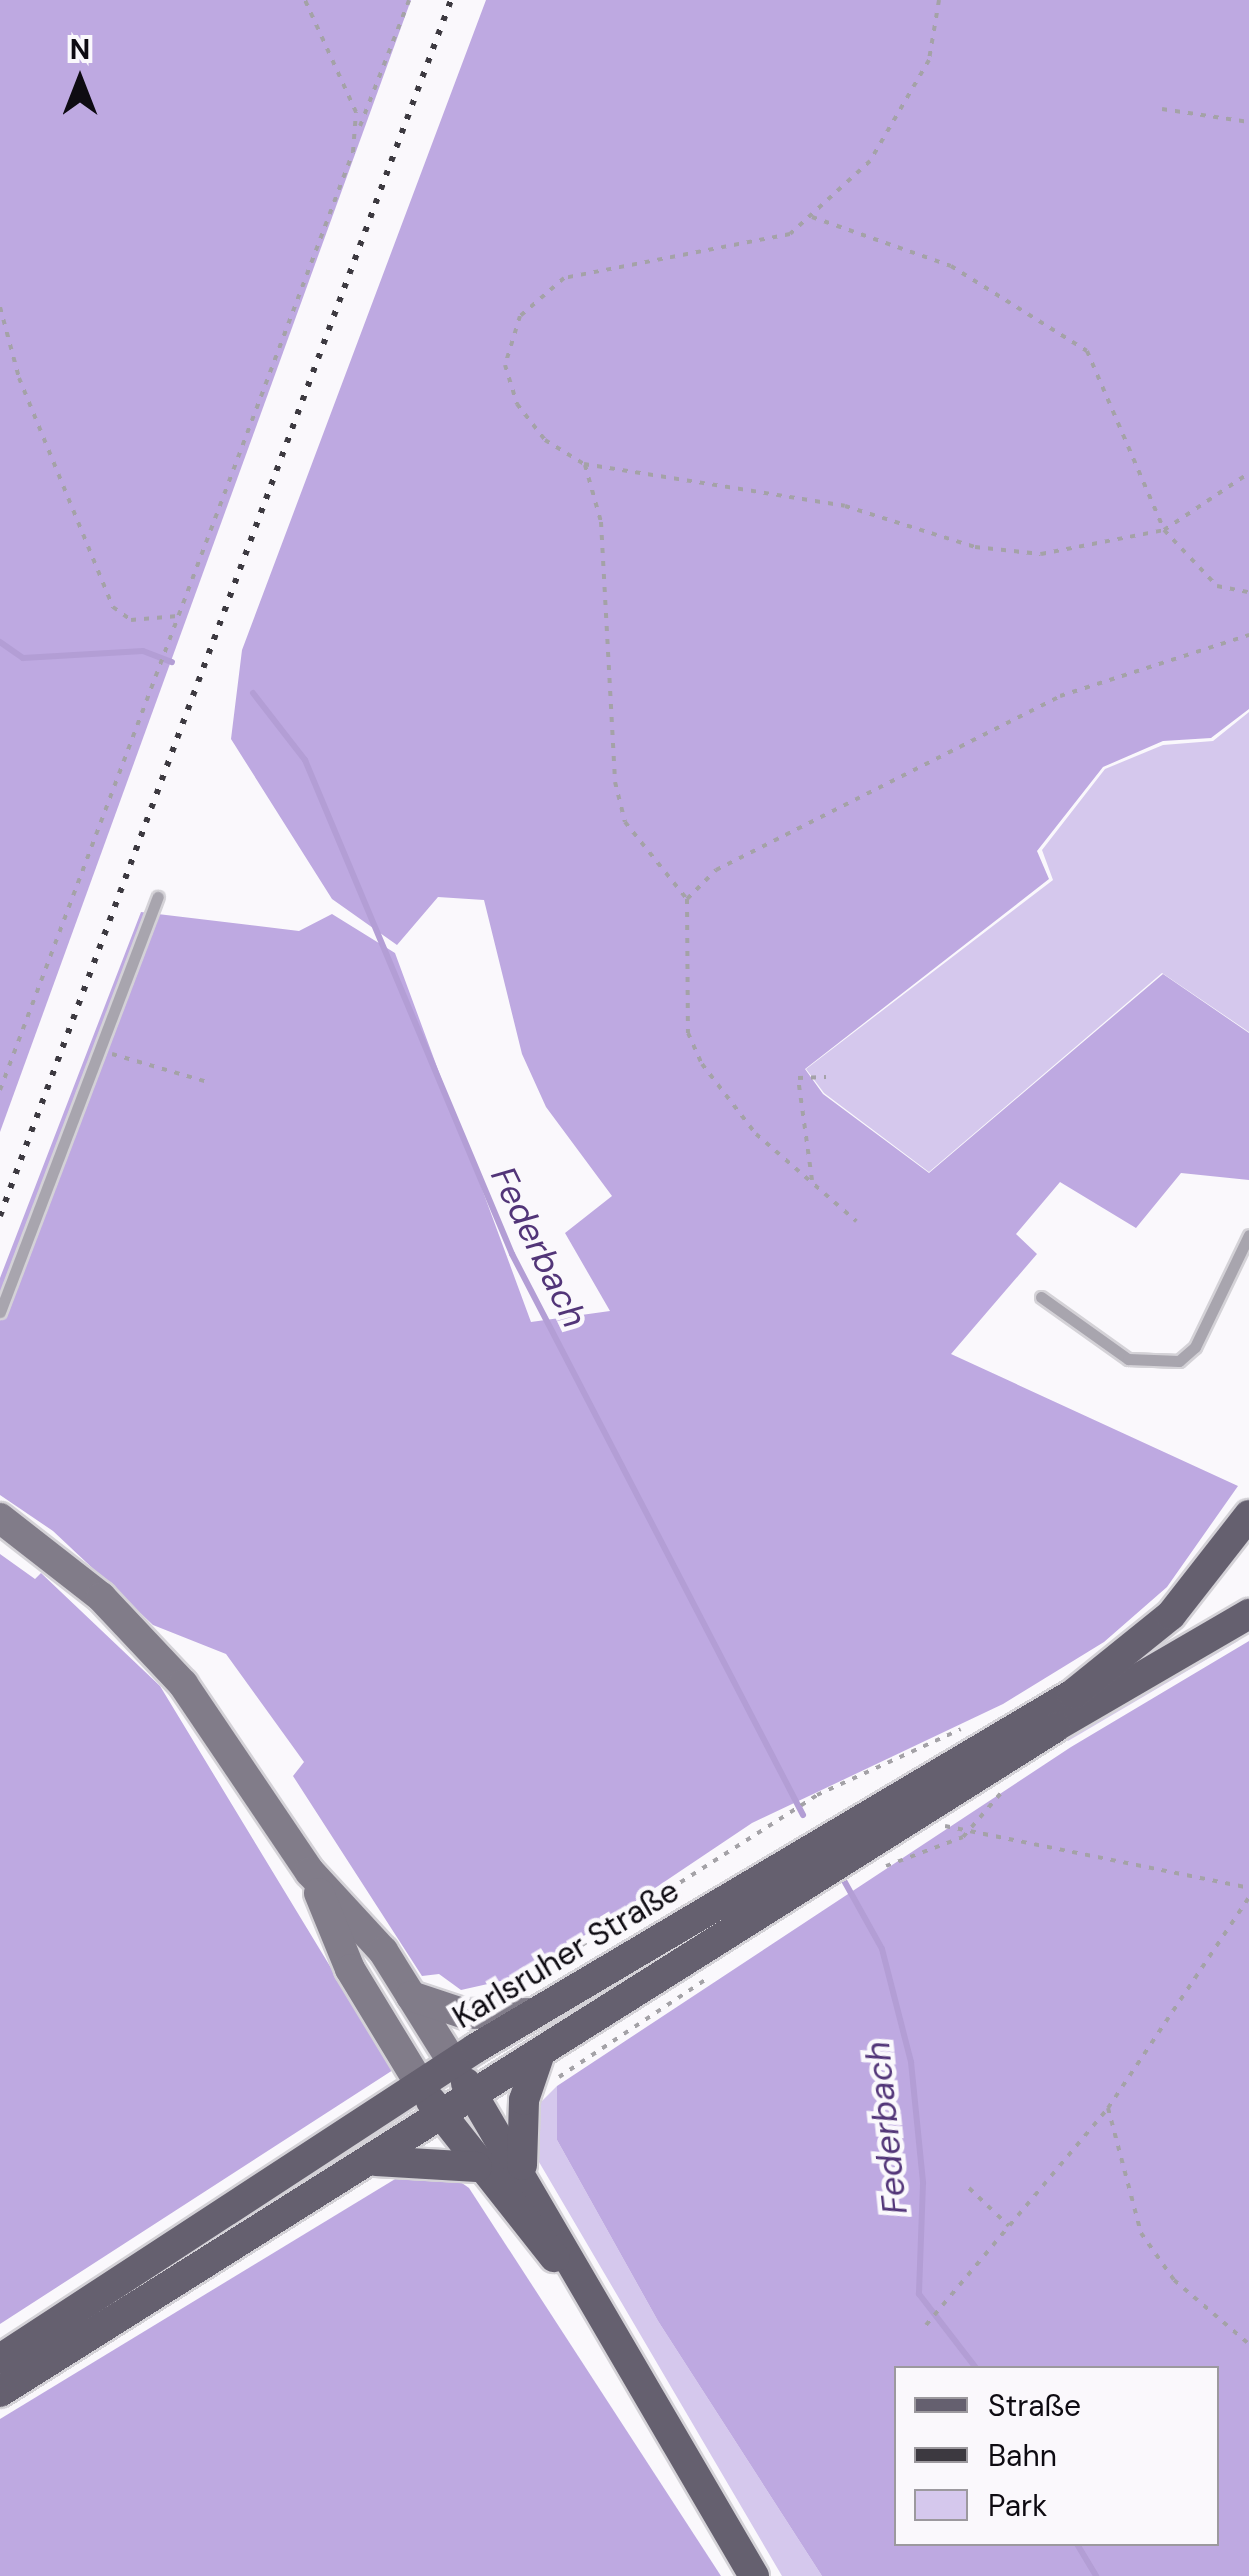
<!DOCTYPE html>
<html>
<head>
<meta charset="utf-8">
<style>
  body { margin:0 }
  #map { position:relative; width:1249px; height:2576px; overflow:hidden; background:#faf8fc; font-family:"DM Sans",sans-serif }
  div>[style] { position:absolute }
  .green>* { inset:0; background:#d5c8ed }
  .forest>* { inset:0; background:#bea9e1 }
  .stream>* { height:6px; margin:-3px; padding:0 3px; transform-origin:3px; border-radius:3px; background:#b39ed5 }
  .path>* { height:4px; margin-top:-2px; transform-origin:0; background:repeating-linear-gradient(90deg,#a4a2a7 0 5px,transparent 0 13px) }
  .roads { filter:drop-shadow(2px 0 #d4d2d7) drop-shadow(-2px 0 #d4d2d7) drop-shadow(0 2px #d4d2d7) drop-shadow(0 -2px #d4d2d7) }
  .service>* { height:11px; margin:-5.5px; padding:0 5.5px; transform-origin:5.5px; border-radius:5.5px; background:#a8a5ae }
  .secondary>* { height:30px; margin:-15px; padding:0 15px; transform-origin:15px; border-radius:15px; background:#817c89 }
  .primary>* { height:30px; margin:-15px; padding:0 15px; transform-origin:15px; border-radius:15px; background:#65606f }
  .rail>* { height:6px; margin-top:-3px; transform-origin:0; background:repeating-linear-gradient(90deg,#3c3940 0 5px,transparent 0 15px) }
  span { translate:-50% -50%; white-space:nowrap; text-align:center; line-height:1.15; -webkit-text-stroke:9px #faf8fc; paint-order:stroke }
  .street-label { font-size:32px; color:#0e0b12 }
  .water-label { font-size:35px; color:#523578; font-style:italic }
  .legend { position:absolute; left:894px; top:2366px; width:325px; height:180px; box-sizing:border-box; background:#faf8fc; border:2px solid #9c999e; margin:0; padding:12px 18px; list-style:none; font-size:30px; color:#0e0b12 }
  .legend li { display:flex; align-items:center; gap:20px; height:50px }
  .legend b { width:50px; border:2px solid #9c999e }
  .north { position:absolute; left:30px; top:30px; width:100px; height:100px; -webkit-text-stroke:8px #faf8fc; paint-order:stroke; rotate:0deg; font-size:28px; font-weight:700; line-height:40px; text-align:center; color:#0e0b12 }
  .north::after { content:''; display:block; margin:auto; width:35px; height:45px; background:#0e0b12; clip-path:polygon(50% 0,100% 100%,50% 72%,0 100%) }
</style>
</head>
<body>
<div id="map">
  <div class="green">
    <i style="clip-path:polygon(1249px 712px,1249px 1032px,1162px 973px,929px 1172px,824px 1093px,806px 1069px,1053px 880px,1042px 850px,1105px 769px,1163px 745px,1213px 741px)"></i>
    <i style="clip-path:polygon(1249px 1621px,1238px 1641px,1068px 1741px,1066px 1735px)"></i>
    <i style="clip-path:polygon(557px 2086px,557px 2140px,658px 2321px,822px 2576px,782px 2576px,539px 2162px,529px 2114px)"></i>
  </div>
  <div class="forest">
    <i style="clip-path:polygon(0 0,411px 0,0 1132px)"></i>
    <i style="clip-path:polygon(486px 0,1249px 0,1249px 709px,1211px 738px,1163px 741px,1103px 767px,1037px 851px,1049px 879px,805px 1069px,823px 1094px,929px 1173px,1163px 974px,1249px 1033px,1249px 1180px,1181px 1173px,1136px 1228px,1060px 1182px,1016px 1234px,1037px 1254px,951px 1354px,1238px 1486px,1167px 1587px,1104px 1642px,1003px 1704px,752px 1823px,524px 1976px,461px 1990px,439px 1974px,422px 1976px,293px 1776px,304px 1762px,226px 1654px,153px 1625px,53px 1531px,0 1495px,0 1278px,141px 912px,299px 931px,332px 914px,395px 953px,531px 1322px,610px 1311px,565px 1233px,612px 1196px,546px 1107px,522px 1054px,484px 900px,438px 897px,397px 945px,332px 899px,231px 739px,242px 650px)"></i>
    <i style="clip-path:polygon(0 1554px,35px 1579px,41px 1573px,160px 1686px,393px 2070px,0 2324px)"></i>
    <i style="clip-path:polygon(evenodd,1249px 1641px,1249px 2576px,822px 2576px,658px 2321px,557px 2140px,557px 2086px,1071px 1747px,1249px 1641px,896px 2368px,1216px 2368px,1216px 2544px,896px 2544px,896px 2368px)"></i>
    <i style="clip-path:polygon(410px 2170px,452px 2176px,469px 2188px,721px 2576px,0 2576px,0 2419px)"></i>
  </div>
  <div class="stream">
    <i style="left:0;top:642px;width:28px;rotate:35deg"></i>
    <i style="left:23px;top:658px;width:120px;rotate:-3.3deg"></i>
    <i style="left:143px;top:651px;width:31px;rotate:21deg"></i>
    <i style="left:253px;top:693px;width:85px;rotate:52.2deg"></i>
    <i style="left:305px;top:760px;width:536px;rotate:67.26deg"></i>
    <i style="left:512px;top:1254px;width:632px;rotate:62.58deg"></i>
    <i style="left:842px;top:1877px;width:82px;rotate:60.9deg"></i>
    <i style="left:882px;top:1949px;width:117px;rotate:75.6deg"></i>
    <i style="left:911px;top:2062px;width:122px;rotate:84.3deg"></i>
    <i style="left:923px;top:2183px;width:111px;rotate:92.1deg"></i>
    <i style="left:919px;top:2294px;width:93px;rotate:52.4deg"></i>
    <i style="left:1077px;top:2544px;width:37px;rotate:59deg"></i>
  </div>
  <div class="path">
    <i style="left:939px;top:0;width:61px;rotate:99.5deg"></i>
    <i style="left:929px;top:60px;width:117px;rotate:120.3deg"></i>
    <i style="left:870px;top:161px;width:108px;rotate:137.6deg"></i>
    <i style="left:790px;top:234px;width:230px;rotate:169deg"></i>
    <i style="left:564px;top:278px;width:58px;rotate:139.2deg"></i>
    <i style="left:520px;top:316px;width:51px;rotate:107deg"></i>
    <i style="left:505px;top:365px;width:41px;rotate:72.9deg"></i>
    <i style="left:517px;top:404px;width:46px;rotate:52.1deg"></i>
    <i style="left:545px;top:440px;width:46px;rotate:31.6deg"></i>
    <i style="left:584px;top:464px;width:264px;rotate:9.1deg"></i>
    <i style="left:845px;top:506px;width:136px;rotate:17.5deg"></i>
    <i style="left:975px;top:547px;width:66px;rotate:6.1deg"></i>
    <i style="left:1041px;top:554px;width:125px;rotate:-11deg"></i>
    <i style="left:1164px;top:530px;width:77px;rotate:46.6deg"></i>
    <i style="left:1217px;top:586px;width:33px;rotate:11deg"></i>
    <i style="left:1162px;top:109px;width:88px;rotate:8.5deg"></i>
    <i style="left:360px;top:126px;width:135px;rotate:-68.7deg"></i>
    <i style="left:812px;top:217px;width:147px;rotate:19.4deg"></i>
    <i style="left:951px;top:266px;width:160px;rotate:32deg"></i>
    <i style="left:1087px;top:351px;width:195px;rotate:66.7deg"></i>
    <i style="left:1164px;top:530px;width:102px;rotate:-33.8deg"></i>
    <i style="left:0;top:307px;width:73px;rotate:75deg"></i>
    <i style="left:19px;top:378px;width:248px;rotate:67.7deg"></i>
    <i style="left:113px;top:607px;width:22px;rotate:36deg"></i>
    <i style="left:131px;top:620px;width:47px;rotate:-4.9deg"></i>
    <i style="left:585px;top:465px;width:59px;rotate:74.3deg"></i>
    <i style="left:601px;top:522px;width:260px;rotate:86.9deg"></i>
    <i style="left:615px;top:782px;width:41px;rotate:76deg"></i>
    <i style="left:625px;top:822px;width:99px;rotate:51.2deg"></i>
    <i style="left:687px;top:899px;width:41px;rotate:-45deg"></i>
    <i style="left:716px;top:870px;width:386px;rotate:-26.8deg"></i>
    <i style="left:1060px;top:696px;width:199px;rotate:-17.9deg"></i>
    <i style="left:687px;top:899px;width:134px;rotate:89.6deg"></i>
    <i style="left:688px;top:1033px;width:34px;rotate:66deg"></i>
    <i style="left:702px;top:1064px;width:88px;rotate:52.4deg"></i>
    <i style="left:756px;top:1134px;width:133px;rotate:41deg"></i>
    <i style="left:112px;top:1054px;width:100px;rotate:16.3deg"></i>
    <i style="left:0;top:1090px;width:1002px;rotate:-69.38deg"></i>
    <i style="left:353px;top:152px;width:40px;rotate:-85.7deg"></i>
    <i style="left:356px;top:112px;width:123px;rotate:-114.5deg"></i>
    <i style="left:812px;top:1180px;width:103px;rotate:-97.8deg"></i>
    <i style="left:798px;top:1078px;width:28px;rotate:-2deg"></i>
    <i style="left:945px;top:1826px;width:310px;rotate:11.5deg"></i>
    <i style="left:886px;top:1866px;width:82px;rotate:-20.6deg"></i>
    <i style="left:963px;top:1837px;width:58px;rotate:-49.2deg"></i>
    <i style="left:516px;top:1987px;width:357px;rotate:-32.5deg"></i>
    <i style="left:817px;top:1795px;width:158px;rotate:-24.6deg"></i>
    <i style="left:559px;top:2077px;width:175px;rotate:-33.6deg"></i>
    <i style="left:1108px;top:2108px;width:129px;rotate:75.2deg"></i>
    <i style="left:1141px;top:2233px;width:57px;rotate:54.9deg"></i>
    <i style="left:1174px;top:2280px;width:99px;rotate:40.5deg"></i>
    <i style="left:969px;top:2188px;width:55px;rotate:43.5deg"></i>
    <i style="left:926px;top:2325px;width:283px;rotate:-50deg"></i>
    <i style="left:1108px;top:2108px;width:254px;rotate:-56.2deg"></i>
  </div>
  <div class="roads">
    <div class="service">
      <i style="left:1041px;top:1297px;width:107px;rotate:35.5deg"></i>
      <i style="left:1128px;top:1359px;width:51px;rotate:2.2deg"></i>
      <i style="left:1179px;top:1361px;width:21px;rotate:-41deg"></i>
      <i style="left:1195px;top:1347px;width:124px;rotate:-64.3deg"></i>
      <i style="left:0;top:1312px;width:444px;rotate:-69.2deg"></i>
    </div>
    <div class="secondary">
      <i style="left:0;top:1518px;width:128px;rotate:38deg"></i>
      <i style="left:101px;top:1597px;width:120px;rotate:46.7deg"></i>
      <i style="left:183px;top:1684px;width:227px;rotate:56deg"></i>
      <i style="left:310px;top:1872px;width:108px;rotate:47.3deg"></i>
      <i style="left:383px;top:1951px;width:132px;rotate:58deg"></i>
      <i style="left:319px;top:1893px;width:82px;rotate:67.8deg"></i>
      <i style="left:350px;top:1969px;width:135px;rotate:58.7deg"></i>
      <i style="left:411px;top:1996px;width:57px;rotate:18.4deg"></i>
      <i style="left:465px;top:2014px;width:68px;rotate:-0.8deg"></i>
    </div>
    <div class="primary">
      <i style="left:1060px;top:1724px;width:219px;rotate:-30.2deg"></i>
      <i style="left:466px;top:2083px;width:571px;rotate:59.71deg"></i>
      <i style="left:431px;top:2101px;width:199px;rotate:51.7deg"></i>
      <i style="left:376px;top:2161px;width:101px;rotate:3.4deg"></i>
      <i style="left:522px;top:2165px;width:65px;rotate:-88.2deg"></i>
      <i style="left:524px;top:2100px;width:46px;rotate:-71.2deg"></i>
      <i style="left:0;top:2359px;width:569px;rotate:-33.16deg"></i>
      <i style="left:476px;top:2048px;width:694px;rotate:-30.67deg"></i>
      <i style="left:1073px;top:1694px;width:126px;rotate:-38.9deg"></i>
      <i style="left:1171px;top:1615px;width:127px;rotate:-52deg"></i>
      <i style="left:0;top:2392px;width:1248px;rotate:-32.2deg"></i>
    </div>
  </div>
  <div class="rail">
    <i style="left:0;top:1216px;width:1297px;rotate:-69.65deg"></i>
  </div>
  <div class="street-label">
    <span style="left:566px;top:1954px;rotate:-31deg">Karlsruher Straße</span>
  </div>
  <div class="water-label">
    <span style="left:539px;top:1247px;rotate:64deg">Federbach</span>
    <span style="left:886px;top:2128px;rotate:-96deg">Federbach</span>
  </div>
  <ul class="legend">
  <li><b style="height:12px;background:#65606f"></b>Straße</li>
  <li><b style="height:12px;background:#3c3940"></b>Bahn</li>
  <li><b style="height:28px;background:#d5c8ed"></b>Park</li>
  </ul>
  <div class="north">N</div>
</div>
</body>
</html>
